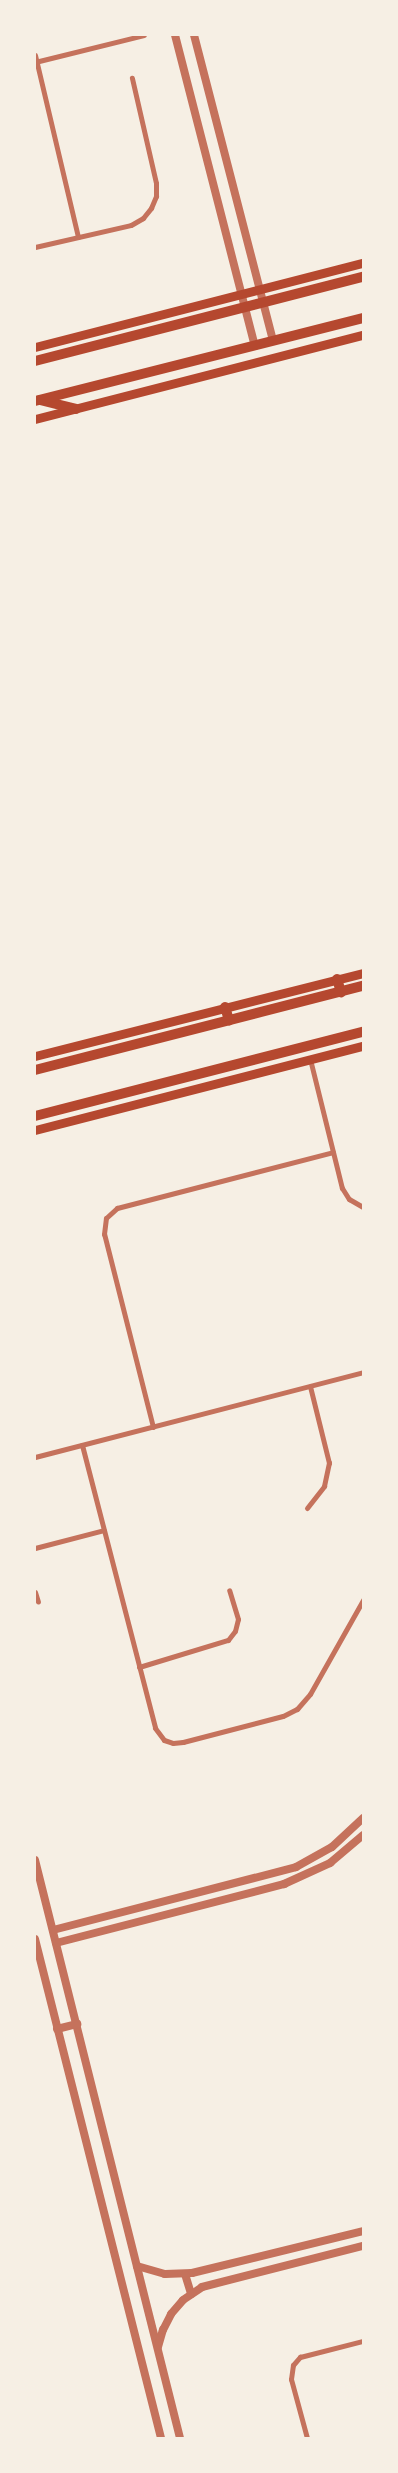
<!DOCTYPE html>
<html>
<head>
<meta charset="utf-8">
<style>
  body { margin:0 }
  #map { position:relative; width:398px; height:2473px; overflow:hidden; background:#f6efe4; font-family:"Fira Sans Condensed",sans-serif }
  div>[style] { position:absolute }
  .minor>* { height:5px; margin:-2.5px; padding:0 2.5px; transform-origin:2.5px; border-radius:2.5px; background:#c5725c }
  .tertiary>* { height:8px; margin:-4px; padding:0 4px; transform-origin:4px; border-radius:4px; background:#c5725c }
  .secondary>* { height:9px; margin:-4.5px; padding:0 4.5px; transform-origin:4.5px; border-radius:4.5px; background:#b5482f }
  .primary>* { height:10px; margin:-5px; padding:0 5px; transform-origin:5px; border-radius:5px; background:#b5482f }
  span { translate:-50% -50%; white-space:nowrap; text-align:center; line-height:1.15; -webkit-text-stroke:4px #f6efe4; paint-order:stroke }
  .frame { position:absolute; inset:0; border:36px solid #f6efe4; pointer-events:none }
</style>
</head>
<body>
<div id="map">
  <div class="minor">
    <i style="left:35px;top:55px;width:187px;rotate:76.7deg"></i>
    <i style="left:35px;top:62px;width:112px;rotate:-13.9deg"></i>
    <i style="left:35px;top:247px;width:98px;rotate:-12.9deg"></i>
    <i style="left:131px;top:225px;width:14px;rotate:-30deg"></i>
    <i style="left:143px;top:218px;width:13px;rotate:-51deg"></i>
    <i style="left:151px;top:208px;width:13px;rotate:-67deg"></i>
    <i style="left:156px;top:196px;width:13px;rotate:-90deg"></i>
    <i style="left:156px;top:183px;width:108px;rotate:-102.9deg"></i>
    <i style="left:310px;top:1059px;width:133px;rotate:76.1deg"></i>
    <i style="left:342px;top:1188px;width:13px;rotate:58deg"></i>
    <i style="left:349px;top:1199px;width:16px;rotate:30deg"></i>
    <i style="left:153px;top:1427px;width:199px;rotate:-104.2deg"></i>
    <i style="left:104px;top:1234px;width:16px;rotate:-83deg"></i>
    <i style="left:106px;top:1218px;width:15px;rotate:-42deg"></i>
    <i style="left:117px;top:1208px;width:223px;rotate:-14.5deg"></i>
    <i style="left:82px;top:1445px;width:292px;rotate:75.5deg"></i>
    <i style="left:155px;top:1728px;width:15px;rotate:53deg"></i>
    <i style="left:164px;top:1740px;width:9px;rotate:18deg"></i>
    <i style="left:173px;top:1743px;width:10px;rotate:-6deg"></i>
    <i style="left:183px;top:1742px;width:103px;rotate:-14.6deg"></i>
    <i style="left:283px;top:1716px;width:16px;rotate:-27deg"></i>
    <i style="left:297px;top:1709px;width:20px;rotate:-49deg"></i>
    <i style="left:310px;top:1694px;width:108px;rotate:-60.6deg"></i>
    <i style="left:35px;top:1457px;width:339px;rotate:-14.5deg"></i>
    <i style="left:307px;top:1508px;width:28px;rotate:-52deg"></i>
    <i style="left:324px;top:1486px;width:24px;rotate:-78deg"></i>
    <i style="left:329px;top:1463px;width:79px;rotate:-103.9deg"></i>
    <i style="left:35px;top:1548px;width:71px;rotate:-14.6deg"></i>
    <i style="left:35px;top:1592px;width:10px;rotate:73deg"></i>
    <i style="left:139px;top:1667px;width:93px;rotate:-16.9deg"></i>
    <i style="left:228px;top:1640px;width:11px;rotate:-52deg"></i>
    <i style="left:235px;top:1631px;width:12px;rotate:-76deg"></i>
    <i style="left:238px;top:1619px;width:30px;rotate:-107deg"></i>
    <i style="left:307px;top:2438px;width:61px;rotate:-105.2deg"></i>
    <i style="left:291px;top:2379px;width:14px;rotate:-82deg"></i>
    <i style="left:293px;top:2365px;width:11px;rotate:-49deg"></i>
    <i style="left:300px;top:2357px;width:65px;rotate:-14.3deg"></i>
  </div>
  <div class="tertiary">
    <i style="left:175px;top:35px;width:321px;rotate:75.6deg"></i>
    <i style="left:194px;top:35px;width:316px;rotate:75.5deg"></i>
    <i style="left:35px;top:1860px;width:596px;rotate:75.92deg"></i>
    <i style="left:53px;top:1930px;width:251px;rotate:-14.5deg"></i>
    <i style="left:296px;top:1867px;width:41px;rotate:-29.1deg"></i>
    <i style="left:332px;top:1847px;width:42px;rotate:-43.1deg"></i>
    <i style="left:35px;top:1939px;width:515px;rotate:75.83deg"></i>
    <i style="left:56px;top:1943px;width:236px;rotate:-14.5deg"></i>
    <i style="left:284px;top:1884px;width:51px;rotate:-24.5deg"></i>
    <i style="left:330px;top:1863px;width:43px;rotate:-40.3deg"></i>
    <i style="left:57px;top:2029px;width:21px;rotate:-14deg"></i>
    <i style="left:137px;top:2266px;width:29px;rotate:16deg"></i>
    <i style="left:165px;top:2274px;width:27px;rotate:-2deg"></i>
    <i style="left:192px;top:2273px;width:176px;rotate:-13.8deg"></i>
    <i style="left:185px;top:2274px;width:21px;rotate:73deg"></i>
    <i style="left:158px;top:2347px;width:18px;rotate:-74deg"></i>
    <i style="left:163px;top:2330px;width:18px;rotate:-63deg"></i>
    <i style="left:171px;top:2314px;width:18px;rotate:-49deg"></i>
    <i style="left:183px;top:2300px;width:23px;rotate:-34deg"></i>
    <i style="left:202px;top:2287px;width:166px;rotate:-14.3deg"></i>
  </div>
  <div class="secondary">
    <i style="left:35px;top:347px;width:339px;rotate:-14.4deg"></i>
    <i style="left:35px;top:419px;width:339px;rotate:-14.4deg"></i>
    <i style="left:35px;top:1056px;width:338px;rotate:-14.2deg"></i>
    <i style="left:35px;top:1130px;width:339px;rotate:-14.4deg"></i>
  </div>
  <div class="primary">
    <i style="left:35px;top:361px;width:339px;rotate:-14.4deg"></i>
    <i style="left:40px;top:400px;width:37px;rotate:14deg"></i>
    <i style="left:35px;top:401px;width:338px;rotate:-14.2deg"></i>
    <i style="left:337px;top:979px;width:14px;rotate:73deg"></i>
    <i style="left:225px;top:1007px;width:14px;rotate:73deg"></i>
    <i style="left:35px;top:1070px;width:339px;rotate:-14.4deg"></i>
    <i style="left:35px;top:1116px;width:339px;rotate:-14.4deg"></i>
  </div>
  <div class="frame"></div>
</div>
</body>
</html>
